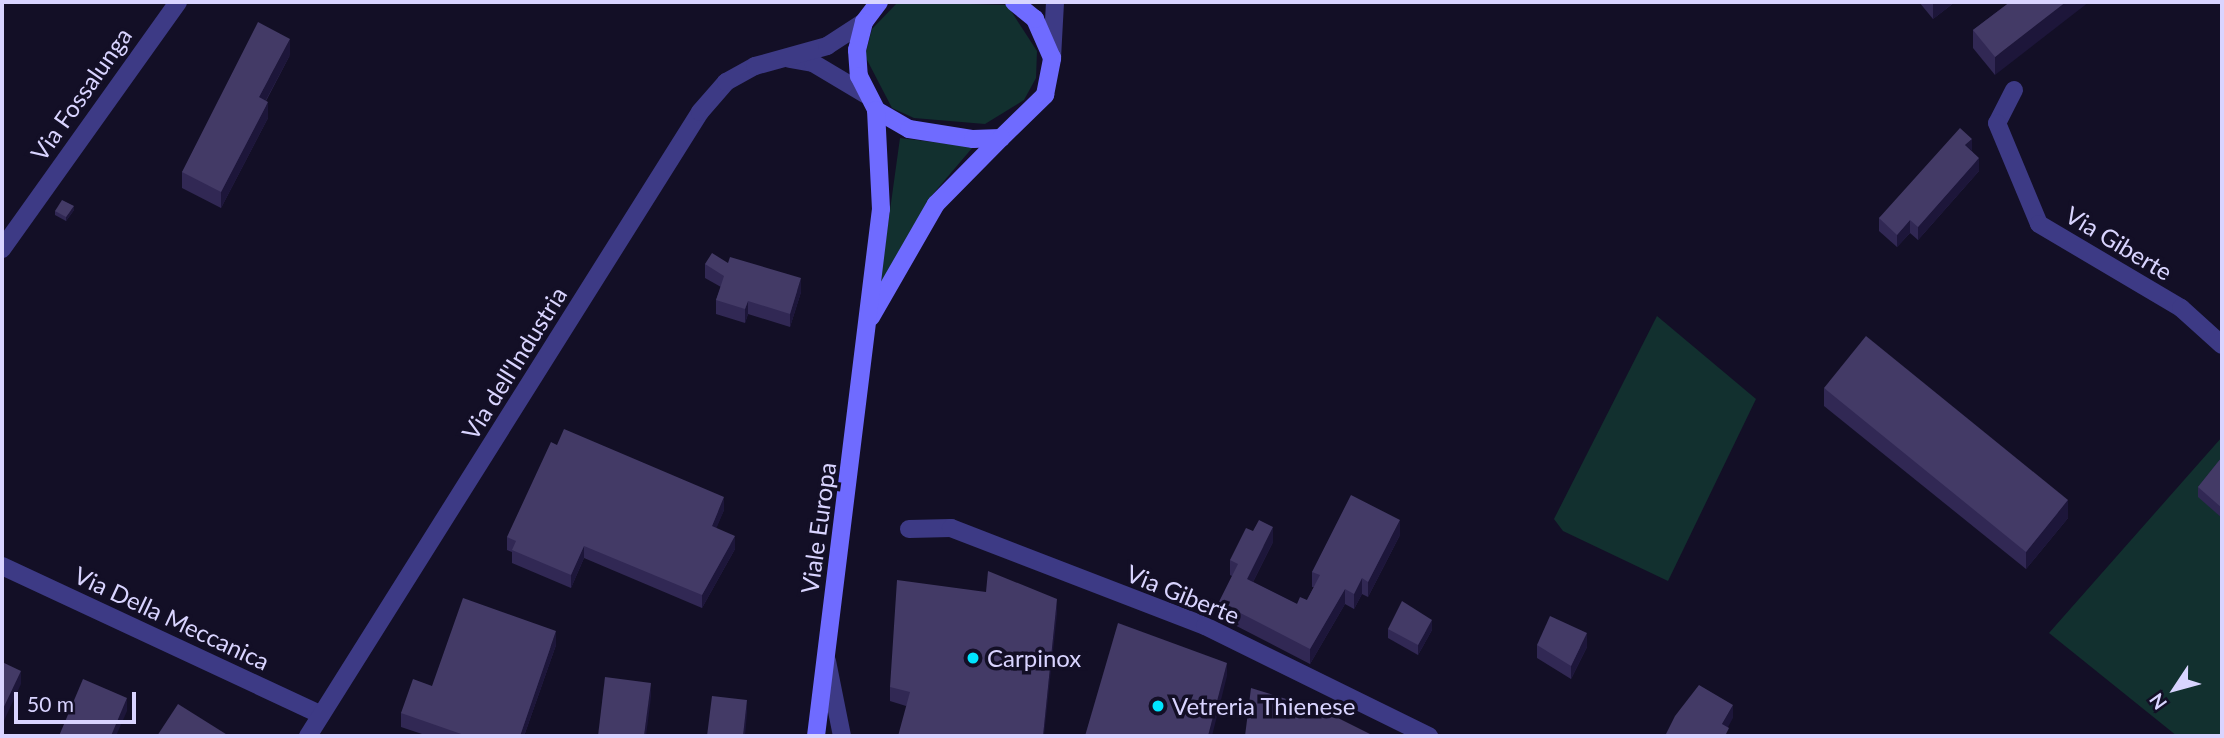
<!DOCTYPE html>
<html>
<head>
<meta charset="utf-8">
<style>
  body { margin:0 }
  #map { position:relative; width:2224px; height:738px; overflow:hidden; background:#130f26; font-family:Lato,sans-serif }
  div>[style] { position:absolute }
  .green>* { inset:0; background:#12302f }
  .minor>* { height:18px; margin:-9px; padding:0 9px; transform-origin:9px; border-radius:9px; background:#3d3a85 }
  .tertiary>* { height:18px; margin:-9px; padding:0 9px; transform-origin:9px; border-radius:9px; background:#3d3a85 }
  .secondary>* { height:18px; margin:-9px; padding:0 9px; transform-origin:9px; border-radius:9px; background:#6f6bff }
  .wall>* { inset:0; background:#312854 }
  .shaded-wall>* { inset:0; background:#1d163a }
  .building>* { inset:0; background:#433a66 }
  .dots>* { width:19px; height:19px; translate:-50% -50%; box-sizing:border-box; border:4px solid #130f26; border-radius:50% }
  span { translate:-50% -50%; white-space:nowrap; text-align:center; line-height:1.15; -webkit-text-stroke:7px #130f26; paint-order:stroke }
  .street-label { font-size:24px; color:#d9d4ff }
  .poi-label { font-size:24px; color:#d9d4ff }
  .left { translate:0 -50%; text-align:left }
  .frame { position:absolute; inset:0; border:4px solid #d9d4ff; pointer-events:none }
  .north { position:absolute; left:2140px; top:654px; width:70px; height:70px; -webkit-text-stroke:5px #130f26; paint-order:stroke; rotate:234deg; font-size:19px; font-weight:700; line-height:28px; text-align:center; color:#d9d4ff }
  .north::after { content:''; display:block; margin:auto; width:24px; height:32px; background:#d9d4ff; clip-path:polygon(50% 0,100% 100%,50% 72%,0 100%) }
  .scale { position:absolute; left:14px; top:692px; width:122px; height:32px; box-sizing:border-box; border:4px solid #d9d4ff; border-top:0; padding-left:9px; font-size:21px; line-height:24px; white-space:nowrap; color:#d9d4ff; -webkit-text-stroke:5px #130f26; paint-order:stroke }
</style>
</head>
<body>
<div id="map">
  <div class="green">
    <i style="clip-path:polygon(898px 2px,1007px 5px,1037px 51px,1036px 78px,1024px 100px,985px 124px,914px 118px,892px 108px,865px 56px,872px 29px)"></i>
    <i style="clip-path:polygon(900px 138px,973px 147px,927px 201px,877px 304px)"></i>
    <i style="clip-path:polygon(1657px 316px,1756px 399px,1668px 581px,1563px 531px,1554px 519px)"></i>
    <i style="clip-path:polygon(2222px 437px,2222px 736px,2177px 736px,2049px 633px)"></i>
  </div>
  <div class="minor">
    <i style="left:2014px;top:90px;width:37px;rotate:117deg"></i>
    <i style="left:1997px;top:123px;width:109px;rotate:67.4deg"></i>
    <i style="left:2039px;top:224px;width:165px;rotate:30.6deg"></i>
    <i style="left:2181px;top:308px;width:55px;rotate:42.1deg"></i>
    <i style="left:909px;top:529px;width:42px;rotate:-1.4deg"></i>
    <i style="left:951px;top:528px;width:272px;rotate:21.1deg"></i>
    <i style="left:1205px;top:626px;width:250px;rotate:26.2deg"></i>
    <i style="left:2px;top:566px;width:352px;rotate:25deg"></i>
    <i style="left:827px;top:661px;width:76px;rotate:78.7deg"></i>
  </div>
  <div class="tertiary">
    <i style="left:1052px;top:58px;width:56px;rotate:-86.9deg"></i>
    <i style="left:790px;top:59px;width:23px;rotate:10deg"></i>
    <i style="left:813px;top:63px;width:61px;rotate:30.8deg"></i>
    <i style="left:2px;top:249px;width:303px;rotate:-54.5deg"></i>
    <i style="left:308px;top:736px;width:737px;rotate:-57.86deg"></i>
    <i style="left:700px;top:112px;width:40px;rotate:-49deg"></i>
    <i style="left:726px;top:82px;width:33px;rotate:-29deg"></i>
    <i style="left:755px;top:66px;width:75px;rotate:-15.5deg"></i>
    <i style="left:827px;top:46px;width:44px;rotate:-33deg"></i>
  </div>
  <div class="secondary">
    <i style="left:879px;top:2px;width:25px;rotate:127deg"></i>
    <i style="left:864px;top:22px;width:29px;rotate:104deg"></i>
    <i style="left:857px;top:50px;width:26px;rotate:86deg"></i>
    <i style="left:859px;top:76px;width:38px;rotate:63deg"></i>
    <i style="left:876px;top:110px;width:38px;rotate:30deg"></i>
    <i style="left:909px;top:129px;width:65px;rotate:8.9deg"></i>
    <i style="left:973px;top:139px;width:28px;rotate:-2deg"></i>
    <i style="left:1001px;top:138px;width:62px;rotate:-44.3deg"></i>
    <i style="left:1045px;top:95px;width:38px;rotate:-79deg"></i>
    <i style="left:1052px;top:58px;width:43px;rotate:-113.6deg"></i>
    <i style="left:1035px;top:19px;width:27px;rotate:-141deg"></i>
    <i style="left:871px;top:317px;width:130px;rotate:-60.1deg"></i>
    <i style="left:936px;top:204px;width:93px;rotate:-45.4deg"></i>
    <i style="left:816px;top:736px;width:531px;rotate:-82.97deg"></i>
    <i style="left:881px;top:209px;width:99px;rotate:-92.9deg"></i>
  </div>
  <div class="wall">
    <i style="clip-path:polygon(1919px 2px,1955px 2px,1933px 19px)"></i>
    <i style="clip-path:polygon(2010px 2px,1995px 75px,1973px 48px,1973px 30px)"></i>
    <i style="clip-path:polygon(290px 55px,266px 101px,268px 118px,221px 208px,182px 188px,182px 172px)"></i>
    <i style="clip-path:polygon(1972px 151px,1979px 171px,1918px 240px,1910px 233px,1897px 247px,1879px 231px,1879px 218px)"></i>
    <i style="clip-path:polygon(74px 210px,66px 221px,55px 215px,55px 211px)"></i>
    <i style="clip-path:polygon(728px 263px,801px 292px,790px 327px,748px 314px,745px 323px,716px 314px,716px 300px,721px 287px,705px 278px,705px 264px)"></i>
    <i style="clip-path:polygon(1824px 388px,2068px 518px,2026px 569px,1824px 406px)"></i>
    <i style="clip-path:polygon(2222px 457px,2222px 518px,2198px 497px,2198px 487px)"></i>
    <i style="clip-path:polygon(724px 510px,716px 528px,735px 549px,702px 608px,584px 558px,571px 588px,512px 563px,512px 552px,507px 550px,507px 537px)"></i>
    <i style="clip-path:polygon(1400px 535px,1368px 597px,1362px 594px,1354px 609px,1345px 604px,1310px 664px,1219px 617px,1219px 602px,1232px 576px,1230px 575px,1230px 560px,1273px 542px,1253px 582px,1297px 604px,1307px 600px,1314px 587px,1312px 587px,1312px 572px)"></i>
    <i style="clip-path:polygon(1057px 614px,906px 706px,890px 701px,890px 687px)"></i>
    <i style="clip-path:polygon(1388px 629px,1432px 630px,1418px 655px,1388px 638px)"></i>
    <i style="clip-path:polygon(556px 645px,524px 736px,428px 736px,401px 727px,401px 713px,432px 686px)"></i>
    <i style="clip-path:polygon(1537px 645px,1587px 647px,1571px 679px,1537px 658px)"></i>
  </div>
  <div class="shaded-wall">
    <i style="clip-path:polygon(1933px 2px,1955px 2px,1933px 19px)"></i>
    <i style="clip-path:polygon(2066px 2px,2089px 2px,1995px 75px,1995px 57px)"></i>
    <i style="clip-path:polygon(290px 39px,290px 55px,259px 113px,259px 97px)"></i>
    <i style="clip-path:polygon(268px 102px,268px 118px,221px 208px,221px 192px)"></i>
    <i style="clip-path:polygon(1972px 139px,1972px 151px,1965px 145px)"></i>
    <i style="clip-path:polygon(1979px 158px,1979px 171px,1918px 240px,1918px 227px)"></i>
    <i style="clip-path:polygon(74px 206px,74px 210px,66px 221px,66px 217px)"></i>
    <i style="clip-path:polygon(1910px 220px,1910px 233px,1897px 247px,1897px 235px)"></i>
    <i style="clip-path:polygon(801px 278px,801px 292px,790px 327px,790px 314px)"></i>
    <i style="clip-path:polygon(748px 301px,748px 314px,745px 323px,745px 309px)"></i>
    <i style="clip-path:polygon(724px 497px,724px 510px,712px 539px,712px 526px)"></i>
    <i style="clip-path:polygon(2068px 500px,2068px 518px,2026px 569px,2026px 552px)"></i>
    <i style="clip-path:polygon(1400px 520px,1400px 535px,1368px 597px,1368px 582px)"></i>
    <i style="clip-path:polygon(1273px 527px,1273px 542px,1247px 594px,1247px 579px)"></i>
    <i style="clip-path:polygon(735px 536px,735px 549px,702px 608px,702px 595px)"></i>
    <i style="clip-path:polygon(584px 546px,584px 558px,571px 588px,571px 575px)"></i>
    <i style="clip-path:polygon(1362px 578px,1362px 594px,1354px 609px,1354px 594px)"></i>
    <i style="clip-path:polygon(1345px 589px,1345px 604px,1310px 664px,1310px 649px)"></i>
    <i style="clip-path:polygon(1057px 599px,1057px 614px,1044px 736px,1043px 736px)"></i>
    <i style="clip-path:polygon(1432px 620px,1432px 630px,1418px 655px,1418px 645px)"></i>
    <i style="clip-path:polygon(556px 631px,556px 645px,524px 736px,520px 736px)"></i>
    <i style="clip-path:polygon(1587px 633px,1587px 647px,1571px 679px,1571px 666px)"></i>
    <i style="clip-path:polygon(1227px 663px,1227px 676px,1212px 736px,1208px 736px)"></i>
    <i style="clip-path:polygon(21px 671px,21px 684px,2px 725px,2px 711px)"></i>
    <i style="clip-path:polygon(651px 683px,651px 697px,646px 736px,644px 736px)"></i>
    <i style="clip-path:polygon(127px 698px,127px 711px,116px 736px,111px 736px)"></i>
    <i style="clip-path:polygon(747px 700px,747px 713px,745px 736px,743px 736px)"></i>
    <i style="clip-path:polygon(1733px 705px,1733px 718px,1723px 736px,1722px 724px)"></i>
  </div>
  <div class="building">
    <i style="clip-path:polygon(2010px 2px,2066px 2px,1995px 57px,1973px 30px)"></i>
    <i style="clip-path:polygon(258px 22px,290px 39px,259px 97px,268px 102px,221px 192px,182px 172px)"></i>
    <i style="clip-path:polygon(1960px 128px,1972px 139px,1965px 145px,1979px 158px,1918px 227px,1910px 220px,1897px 235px,1879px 218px)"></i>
    <i style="clip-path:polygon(62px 200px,74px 206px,66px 217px,55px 211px)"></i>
    <i style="clip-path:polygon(712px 253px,728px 263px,730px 257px,801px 278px,790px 314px,748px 301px,745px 309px,716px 300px,724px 276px,705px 264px)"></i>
    <i style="clip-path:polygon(1866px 336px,2068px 500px,2026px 552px,1824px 388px)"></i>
    <i style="clip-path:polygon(564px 429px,724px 497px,712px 526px,735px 536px,702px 595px,584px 546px,571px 575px,512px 550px,516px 541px,507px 537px,551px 442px,557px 445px)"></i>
    <i style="clip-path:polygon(2222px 457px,2222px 508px,2198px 487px)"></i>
    <i style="clip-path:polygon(1351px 495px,1400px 520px,1368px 582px,1362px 578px,1354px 594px,1345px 589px,1310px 649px,1219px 602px,1238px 564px,1230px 560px,1246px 528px,1253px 531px,1259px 520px,1273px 527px,1247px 579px,1297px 604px,1300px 597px,1307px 600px,1320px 575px,1312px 572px)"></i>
    <i style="clip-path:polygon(988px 571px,1057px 599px,1043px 736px,898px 736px,910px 692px,890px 687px,897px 580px,986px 592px)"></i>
    <i style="clip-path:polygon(463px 598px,556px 631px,520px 736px,467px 736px,401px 713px,413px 679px,432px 686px)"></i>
    <i style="clip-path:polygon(1402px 601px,1432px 620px,1418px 645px,1388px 629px)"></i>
    <i style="clip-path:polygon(1550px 616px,1587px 633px,1571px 666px,1537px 645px)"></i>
    <i style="clip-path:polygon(1118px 623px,1227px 663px,1208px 736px,1085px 736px)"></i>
    <i style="clip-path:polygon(2px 662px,21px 671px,2px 711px)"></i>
    <i style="clip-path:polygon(605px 677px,651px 683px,644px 736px,598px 736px)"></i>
    <i style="clip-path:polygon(83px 679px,127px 698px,111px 736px,59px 736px)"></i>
    <i style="clip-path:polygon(1699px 685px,1733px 705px,1722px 724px,1729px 728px,1725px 736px,1665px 736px,1675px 716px)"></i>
    <i style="clip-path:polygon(1251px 688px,1322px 710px,1374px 736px,1245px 736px)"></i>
    <i style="clip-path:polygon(712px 696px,747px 700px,743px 736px,707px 736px)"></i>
    <i style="clip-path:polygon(178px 704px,229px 736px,157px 736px)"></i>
  </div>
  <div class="dots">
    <i style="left:973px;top:658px;background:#00e5ff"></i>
    <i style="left:1158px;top:706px;background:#00e5ff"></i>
  </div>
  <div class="street-label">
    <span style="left:81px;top:94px;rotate:-55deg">Via Fossalunga</span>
    <span style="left:2119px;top:243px;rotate:31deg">Via Giberte</span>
    <span style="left:514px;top:363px;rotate:-58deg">Via dell'Industria</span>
    <span style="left:818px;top:528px;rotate:-82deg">Viale Europa</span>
    <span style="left:1183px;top:594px;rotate:22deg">Via Giberte</span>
    <span style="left:172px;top:618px;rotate:25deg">Via Della Meccanica</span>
  </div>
  <div class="poi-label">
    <span class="left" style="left:987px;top:658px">Carpinox</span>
    <span class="left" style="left:1172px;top:706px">Vetreria Thienese</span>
  </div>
  <div class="frame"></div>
  <div class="north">N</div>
  <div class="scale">50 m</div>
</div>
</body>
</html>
